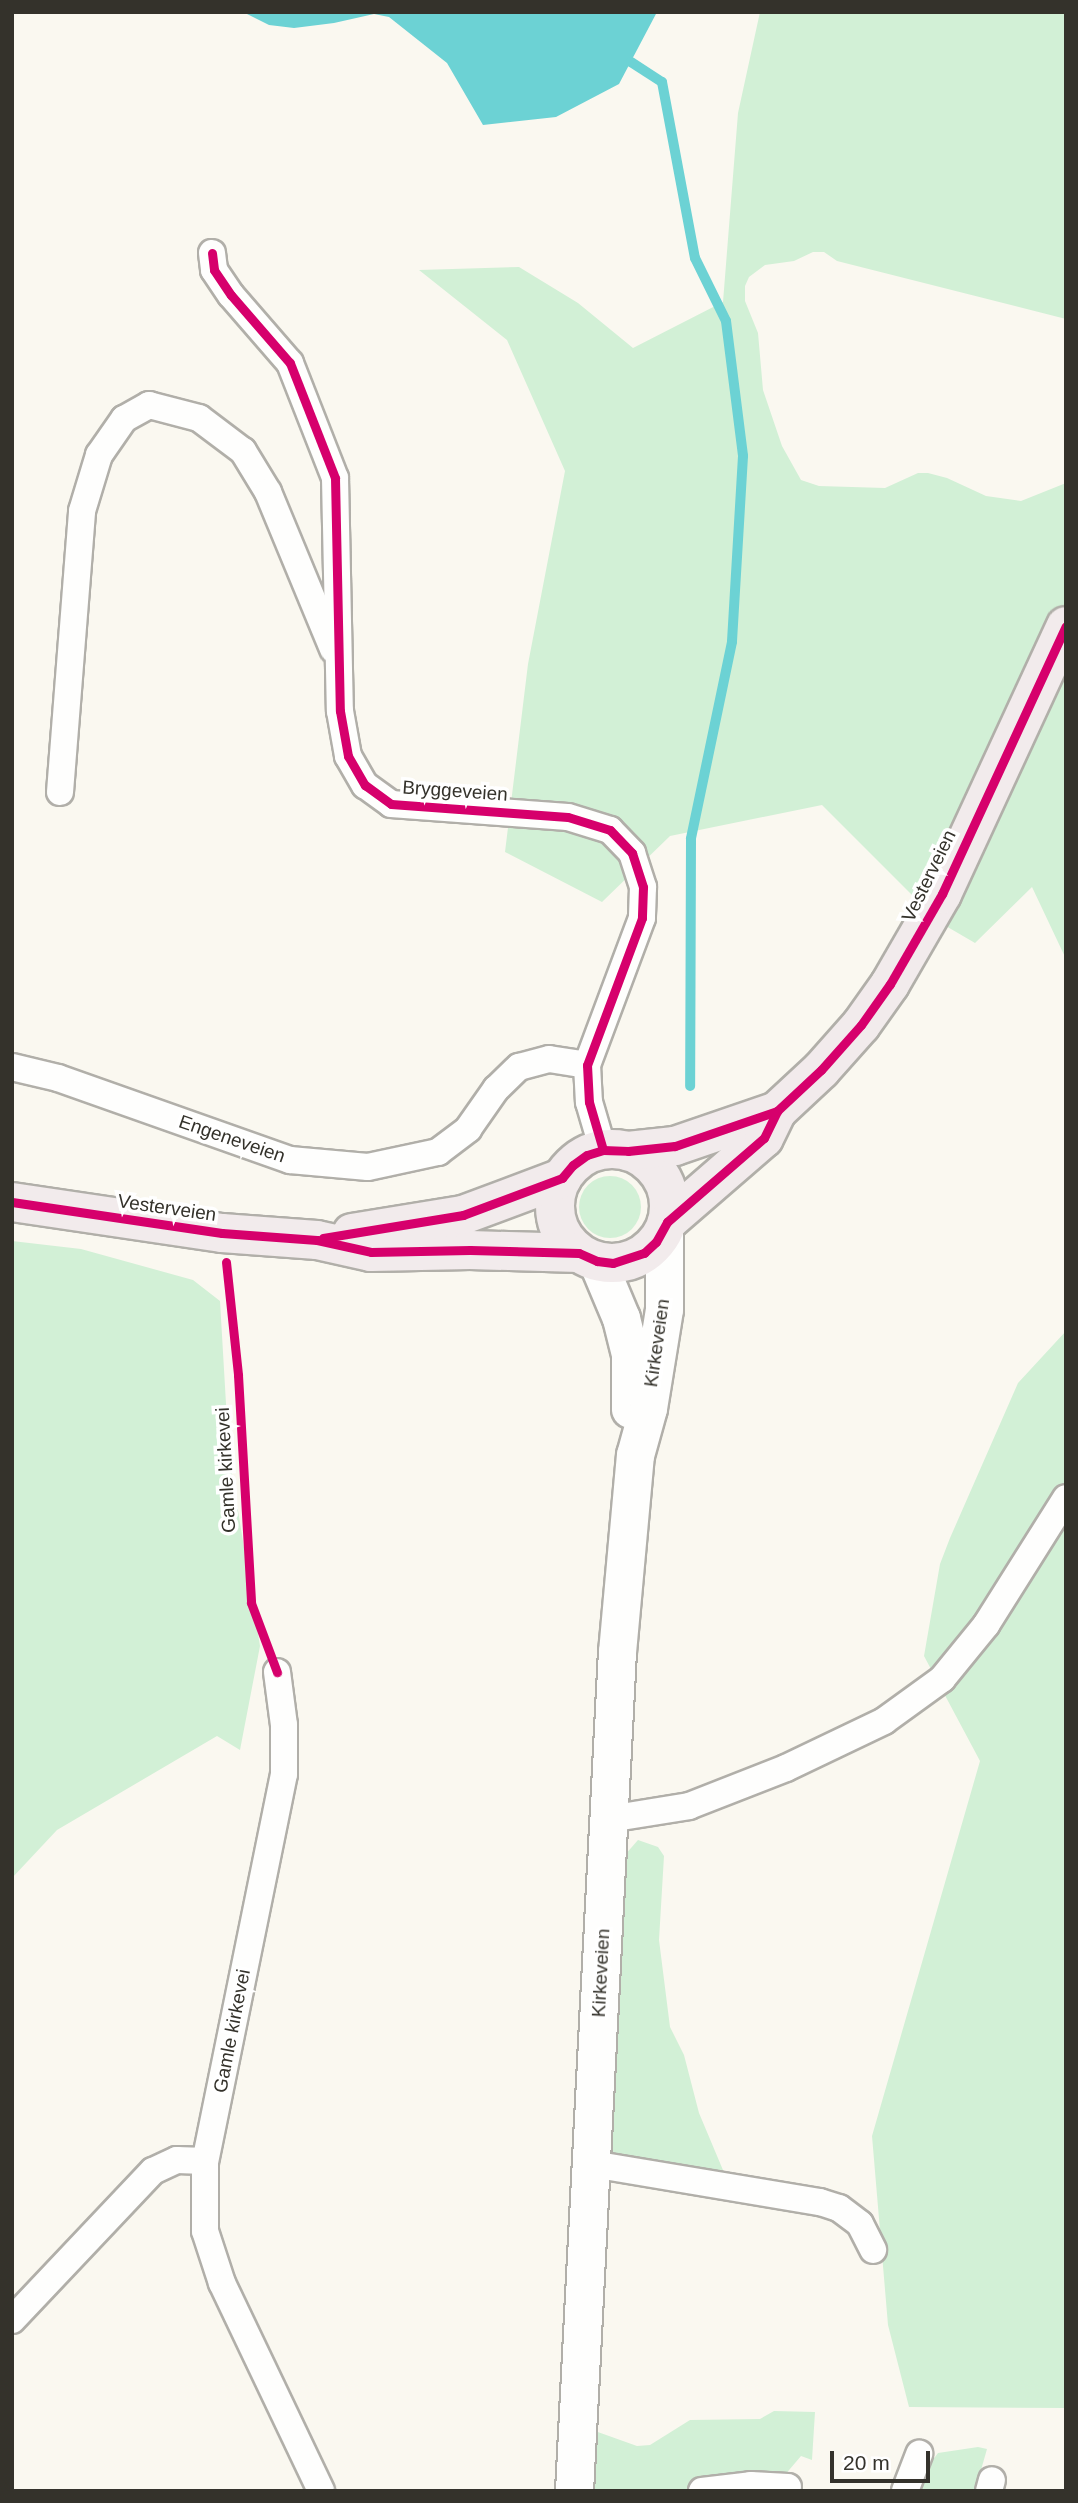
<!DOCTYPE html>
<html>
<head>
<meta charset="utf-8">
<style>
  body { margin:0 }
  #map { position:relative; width:1078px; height:2503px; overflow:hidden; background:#faf8f0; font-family:Helvetica,sans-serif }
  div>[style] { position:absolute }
  .green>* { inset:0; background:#d2f0d6 }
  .round { border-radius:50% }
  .water>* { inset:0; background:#6cd2d4 }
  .stream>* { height:10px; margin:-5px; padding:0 5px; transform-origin:5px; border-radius:5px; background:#6cd2d4 }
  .roads { filter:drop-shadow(2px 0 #b1afa9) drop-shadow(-2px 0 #b1afa9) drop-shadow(0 2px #b1afa9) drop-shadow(0 -2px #b1afa9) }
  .minor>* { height:26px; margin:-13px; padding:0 13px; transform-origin:13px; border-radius:13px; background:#fefefd }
  .secondary>* { height:37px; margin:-18.5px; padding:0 18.5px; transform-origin:18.5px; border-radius:18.5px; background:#fefefd }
  .primary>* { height:38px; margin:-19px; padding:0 19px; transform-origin:19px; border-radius:19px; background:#f2ebec }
  .primary>.ring { margin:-19px; padding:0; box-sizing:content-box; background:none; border:38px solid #f2ebec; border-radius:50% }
  .cycleway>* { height:9px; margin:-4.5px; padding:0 4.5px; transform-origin:4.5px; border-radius:4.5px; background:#d6006c }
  span { translate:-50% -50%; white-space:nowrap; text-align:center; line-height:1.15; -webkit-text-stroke:7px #fff; paint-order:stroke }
  .street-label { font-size:19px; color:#34322b }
  .frame { position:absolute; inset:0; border:14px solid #34322b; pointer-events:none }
  .scale { position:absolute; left:830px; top:2451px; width:100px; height:32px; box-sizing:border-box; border:4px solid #34322b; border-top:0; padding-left:9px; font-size:21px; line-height:24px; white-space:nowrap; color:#34322b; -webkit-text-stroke:5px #fff; paint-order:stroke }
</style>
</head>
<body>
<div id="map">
  <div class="green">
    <i style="clip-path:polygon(760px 12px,1066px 12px,1066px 319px,837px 261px,824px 252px,813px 252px,794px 261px,765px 265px,749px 277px,745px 286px,745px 301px,758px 333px,763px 390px,782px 446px,801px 480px,819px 486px,885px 488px,918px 473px,928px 473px,947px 478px,986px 496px,1021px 501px,1066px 483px,1066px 959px,1032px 887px,975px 943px,939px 922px,822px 805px,670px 836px,602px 902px,505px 852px,528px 664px,565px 471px,507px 340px,419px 270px,519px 267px,578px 303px,633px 348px,723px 302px,738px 113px)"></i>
    <i class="round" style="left:579px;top:1176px;width:62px;height:62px"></i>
    <i style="clip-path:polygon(12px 1241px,81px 1249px,193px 1280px,220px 1301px,229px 1455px,260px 1646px,240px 1750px,217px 1736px,57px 1830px,12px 1878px)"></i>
    <i style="clip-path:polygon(1066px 1331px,1066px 2408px,909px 2407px,888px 2325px,872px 2136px,980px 1761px,924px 1656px,940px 1564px,950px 1538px,1018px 1383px)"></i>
    <i style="clip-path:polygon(638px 1840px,658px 1847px,664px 1856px,659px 1940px,670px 2027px,684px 2055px,699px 2113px,728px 2182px,610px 2164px,624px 1856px)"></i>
    <i style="clip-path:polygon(774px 2411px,815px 2412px,812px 2460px,801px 2456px,784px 2476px,693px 2486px,685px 2491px,592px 2491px,595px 2431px,637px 2446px,650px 2445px,690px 2420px,760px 2419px)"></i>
    <i style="clip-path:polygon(978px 2447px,987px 2449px,975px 2491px,917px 2491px,926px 2469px,938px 2453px)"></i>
  </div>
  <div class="water">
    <i style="clip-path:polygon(243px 12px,657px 12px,619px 84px,556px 117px,483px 125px,447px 63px,389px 17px,374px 14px,334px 23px,294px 28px,269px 25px)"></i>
  </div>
  <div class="stream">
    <i style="left:631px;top:62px;width:37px;rotate:33deg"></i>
    <i style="left:662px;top:82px;width:179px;rotate:79.4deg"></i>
    <i style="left:695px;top:258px;width:70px;rotate:63.8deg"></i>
    <i style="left:726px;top:321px;width:136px;rotate:82.8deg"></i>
    <i style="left:743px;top:456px;width:186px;rotate:93.4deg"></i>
    <i style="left:732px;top:642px;width:201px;rotate:101.8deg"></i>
    <i style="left:691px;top:839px;width:247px;rotate:90.2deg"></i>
  </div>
  <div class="roads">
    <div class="minor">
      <i style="left:212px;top:253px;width:17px;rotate:83deg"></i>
      <i style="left:214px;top:270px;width:30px;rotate:56deg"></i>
      <i style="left:231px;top:295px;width:90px;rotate:49.1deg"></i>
      <i style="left:290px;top:363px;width:123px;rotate:68.6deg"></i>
      <i style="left:335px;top:478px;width:233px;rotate:88.8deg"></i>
      <i style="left:340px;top:711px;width:46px;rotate:79.9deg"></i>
      <i style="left:348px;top:756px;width:34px;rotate:60deg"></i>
      <i style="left:365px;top:785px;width:32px;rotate:36deg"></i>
      <i style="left:391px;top:804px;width:177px;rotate:4.2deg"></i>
      <i style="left:568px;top:817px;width:44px;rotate:17.2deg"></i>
      <i style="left:610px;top:830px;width:32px;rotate:46deg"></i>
      <i style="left:632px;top:853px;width:36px;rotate:72deg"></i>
      <i style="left:643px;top:887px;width:31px;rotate:92deg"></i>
      <i style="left:642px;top:918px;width:157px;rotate:110.5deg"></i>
      <i style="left:587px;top:1065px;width:37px;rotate:87deg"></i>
      <i style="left:589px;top:1102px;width:50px;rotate:73.7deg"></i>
      <i style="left:60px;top:792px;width:282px;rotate:-85.5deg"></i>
      <i style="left:82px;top:511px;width:59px;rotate:-73.1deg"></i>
      <i style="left:99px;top:455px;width:44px;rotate:-55.2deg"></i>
      <i style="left:124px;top:419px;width:29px;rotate:-29deg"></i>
      <i style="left:149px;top:405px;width:52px;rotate:14.6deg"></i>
      <i style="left:199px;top:418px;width:55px;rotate:36.9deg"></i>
      <i style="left:243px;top:451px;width:48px;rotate:58.6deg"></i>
      <i style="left:268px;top:492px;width:170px;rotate:67.5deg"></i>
      <i style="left:12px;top:1067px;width:47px;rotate:13.4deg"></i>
      <i style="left:58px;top:1078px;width:246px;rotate:19.5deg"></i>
      <i style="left:290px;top:1160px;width:78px;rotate:5.1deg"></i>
      <i style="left:368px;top:1167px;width:72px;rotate:-12.1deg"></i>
      <i style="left:438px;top:1152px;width:38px;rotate:-37deg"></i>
      <i style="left:468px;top:1129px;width:49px;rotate:-55deg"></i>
      <i style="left:496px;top:1089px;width:32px;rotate:-44deg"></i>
      <i style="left:519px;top:1067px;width:31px;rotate:-15deg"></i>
      <i style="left:549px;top:1059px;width:38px;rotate:9deg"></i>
      <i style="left:277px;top:1672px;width:53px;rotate:82.5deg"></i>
      <i style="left:284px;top:1725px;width:49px;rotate:90deg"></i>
      <i style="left:284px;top:1774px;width:395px;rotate:101.5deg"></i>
      <i style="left:205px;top:2161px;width:70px;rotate:90deg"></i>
      <i style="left:205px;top:2231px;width:55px;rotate:71.9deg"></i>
      <i style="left:222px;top:2283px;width:230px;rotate:64.5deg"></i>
      <i style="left:609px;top:1819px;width:81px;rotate:-9.2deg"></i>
      <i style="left:689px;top:1806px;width:104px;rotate:-21.4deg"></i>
      <i style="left:786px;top:1768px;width:109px;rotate:-25.6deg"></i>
      <i style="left:884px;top:1721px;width:72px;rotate:-35.9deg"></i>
      <i style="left:942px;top:1679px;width:70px;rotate:-50.8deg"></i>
      <i style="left:986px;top:1625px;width:150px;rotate:-57.8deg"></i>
      <i style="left:592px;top:2164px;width:231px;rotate:9.5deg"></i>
      <i style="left:820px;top:2202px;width:20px;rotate:18deg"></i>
      <i style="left:839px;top:2208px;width:26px;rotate:37deg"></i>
      <i style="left:860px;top:2224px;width:29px;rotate:63deg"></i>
      <i style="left:12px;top:2320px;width:205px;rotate:-46.6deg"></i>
      <i style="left:153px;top:2171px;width:26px;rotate:-25deg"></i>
      <i style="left:177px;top:2160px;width:28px;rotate:2deg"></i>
      <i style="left:702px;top:2491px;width:49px;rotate:-7deg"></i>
      <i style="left:751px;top:2485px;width:37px;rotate:3deg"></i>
      <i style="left:905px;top:2491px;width:40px;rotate:-69deg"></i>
      <i style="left:989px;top:2491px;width:11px;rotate:-75deg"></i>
    </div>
    <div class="secondary">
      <i style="left:597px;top:1261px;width:62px;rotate:67.2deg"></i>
      <i style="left:621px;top:1318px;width:37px;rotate:76deg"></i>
      <i style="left:630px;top:1354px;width:55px;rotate:90deg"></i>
      <i style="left:574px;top:2491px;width:840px;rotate:-87.07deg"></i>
      <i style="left:617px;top:1652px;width:198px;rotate:-84.8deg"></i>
      <i style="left:635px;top:1455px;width:49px;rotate:-74.5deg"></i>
      <i style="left:648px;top:1408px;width:100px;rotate:-80.8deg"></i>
      <i style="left:664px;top:1309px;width:81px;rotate:-90deg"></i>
    </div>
    <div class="primary">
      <i class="ring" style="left:555px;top:1149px;width:76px;height:76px"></i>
      <i style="left:628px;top:1151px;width:47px;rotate:-6.1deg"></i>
      <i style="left:675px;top:1146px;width:108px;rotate:-18.9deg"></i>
      <i style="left:12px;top:1202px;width:212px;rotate:8.4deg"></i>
      <i style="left:222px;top:1233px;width:95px;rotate:4.2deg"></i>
      <i style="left:317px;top:1240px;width:55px;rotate:12.5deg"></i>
      <i style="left:371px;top:1252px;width:99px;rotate:-1.2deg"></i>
      <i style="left:470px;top:1250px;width:109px;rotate:1.6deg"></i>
      <i style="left:667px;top:1222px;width:128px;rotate:-40.9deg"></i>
      <i style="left:764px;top:1138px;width:30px;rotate:-64deg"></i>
      <i style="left:777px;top:1111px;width:60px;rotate:-43deg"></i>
      <i style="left:821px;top:1070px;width:60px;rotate:-48.4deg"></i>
      <i style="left:861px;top:1025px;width:50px;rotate:-54.7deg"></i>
      <i style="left:890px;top:984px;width:104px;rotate:-60deg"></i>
      <i style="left:942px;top:894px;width:295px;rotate:-65.2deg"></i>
      <i style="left:352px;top:1233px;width:112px;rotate:-9.2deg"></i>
      <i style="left:463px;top:1215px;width:106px;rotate:-20.5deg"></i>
    </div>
  </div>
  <div class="cycleway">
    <i style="left:212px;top:253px;width:17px;rotate:83deg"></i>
    <i style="left:214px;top:270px;width:30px;rotate:56deg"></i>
    <i style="left:231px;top:295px;width:90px;rotate:49.1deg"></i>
    <i style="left:290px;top:363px;width:123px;rotate:68.6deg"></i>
    <i style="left:335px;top:478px;width:233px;rotate:88.8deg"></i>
    <i style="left:340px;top:711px;width:46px;rotate:79.9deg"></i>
    <i style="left:348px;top:756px;width:34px;rotate:60deg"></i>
    <i style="left:365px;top:785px;width:32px;rotate:36deg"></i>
    <i style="left:391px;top:804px;width:177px;rotate:4.2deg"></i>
    <i style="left:568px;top:817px;width:44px;rotate:17.2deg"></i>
    <i style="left:610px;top:830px;width:32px;rotate:46deg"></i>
    <i style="left:632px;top:853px;width:36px;rotate:72deg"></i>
    <i style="left:643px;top:887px;width:31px;rotate:92deg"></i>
    <i style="left:642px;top:918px;width:157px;rotate:110.5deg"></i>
    <i style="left:587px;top:1065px;width:37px;rotate:87deg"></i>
    <i style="left:589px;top:1102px;width:50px;rotate:73.7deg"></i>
    <i style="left:12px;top:1202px;width:212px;rotate:8.4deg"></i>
    <i style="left:222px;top:1233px;width:95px;rotate:4.2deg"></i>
    <i style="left:317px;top:1240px;width:55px;rotate:12.5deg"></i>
    <i style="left:371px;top:1252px;width:99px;rotate:-1.2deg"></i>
    <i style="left:470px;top:1250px;width:109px;rotate:1.6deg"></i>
    <i style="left:579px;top:1253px;width:20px;rotate:24deg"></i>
    <i style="left:597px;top:1261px;width:16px;rotate:7deg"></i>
    <i style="left:613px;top:1263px;width:33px;rotate:-18deg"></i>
    <i style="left:644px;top:1253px;width:16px;rotate:-43deg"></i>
    <i style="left:656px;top:1242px;width:23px;rotate:-61deg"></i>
    <i style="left:667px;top:1222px;width:128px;rotate:-40.9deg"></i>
    <i style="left:764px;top:1138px;width:30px;rotate:-64deg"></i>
    <i style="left:777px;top:1111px;width:60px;rotate:-43deg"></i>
    <i style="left:821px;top:1070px;width:60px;rotate:-48.4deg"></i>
    <i style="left:861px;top:1025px;width:50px;rotate:-54.7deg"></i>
    <i style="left:890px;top:984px;width:104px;rotate:-60deg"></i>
    <i style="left:942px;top:894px;width:295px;rotate:-65.2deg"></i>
    <i style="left:323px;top:1238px;width:142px;rotate:-9.3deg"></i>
    <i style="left:463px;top:1215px;width:106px;rotate:-20.5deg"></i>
    <i style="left:562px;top:1178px;width:17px;rotate:-50deg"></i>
    <i style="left:573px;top:1165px;width:17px;rotate:-36deg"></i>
    <i style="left:587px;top:1155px;width:17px;rotate:-17deg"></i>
    <i style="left:603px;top:1150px;width:25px;rotate:2deg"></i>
    <i style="left:628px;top:1151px;width:47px;rotate:-6.1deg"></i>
    <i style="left:675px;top:1146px;width:108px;rotate:-18.9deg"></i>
    <i style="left:226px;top:1262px;width:114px;rotate:83.9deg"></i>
    <i style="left:238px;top:1375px;width:228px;rotate:86.7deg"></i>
    <i style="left:251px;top:1603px;width:74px;rotate:69.4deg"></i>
  </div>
  <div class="street-label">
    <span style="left:455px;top:791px;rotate:4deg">Bryggeveien</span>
    <span style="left:929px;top:876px;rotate:-64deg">Vesterveien</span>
    <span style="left:232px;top:1139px;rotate:19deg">Engeneveien</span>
    <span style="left:167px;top:1208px;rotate:8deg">Vesterveien</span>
    <span style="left:657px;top:1343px;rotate:-82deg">Kirkeveien</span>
    <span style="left:226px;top:1470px;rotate:-93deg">Gamle kirkevei</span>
    <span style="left:601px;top:1973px;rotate:-87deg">Kirkeveien</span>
    <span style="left:232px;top:2031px;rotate:-79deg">Gamle kirkevei</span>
  </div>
  <div class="frame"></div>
  <div class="scale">20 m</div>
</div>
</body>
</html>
